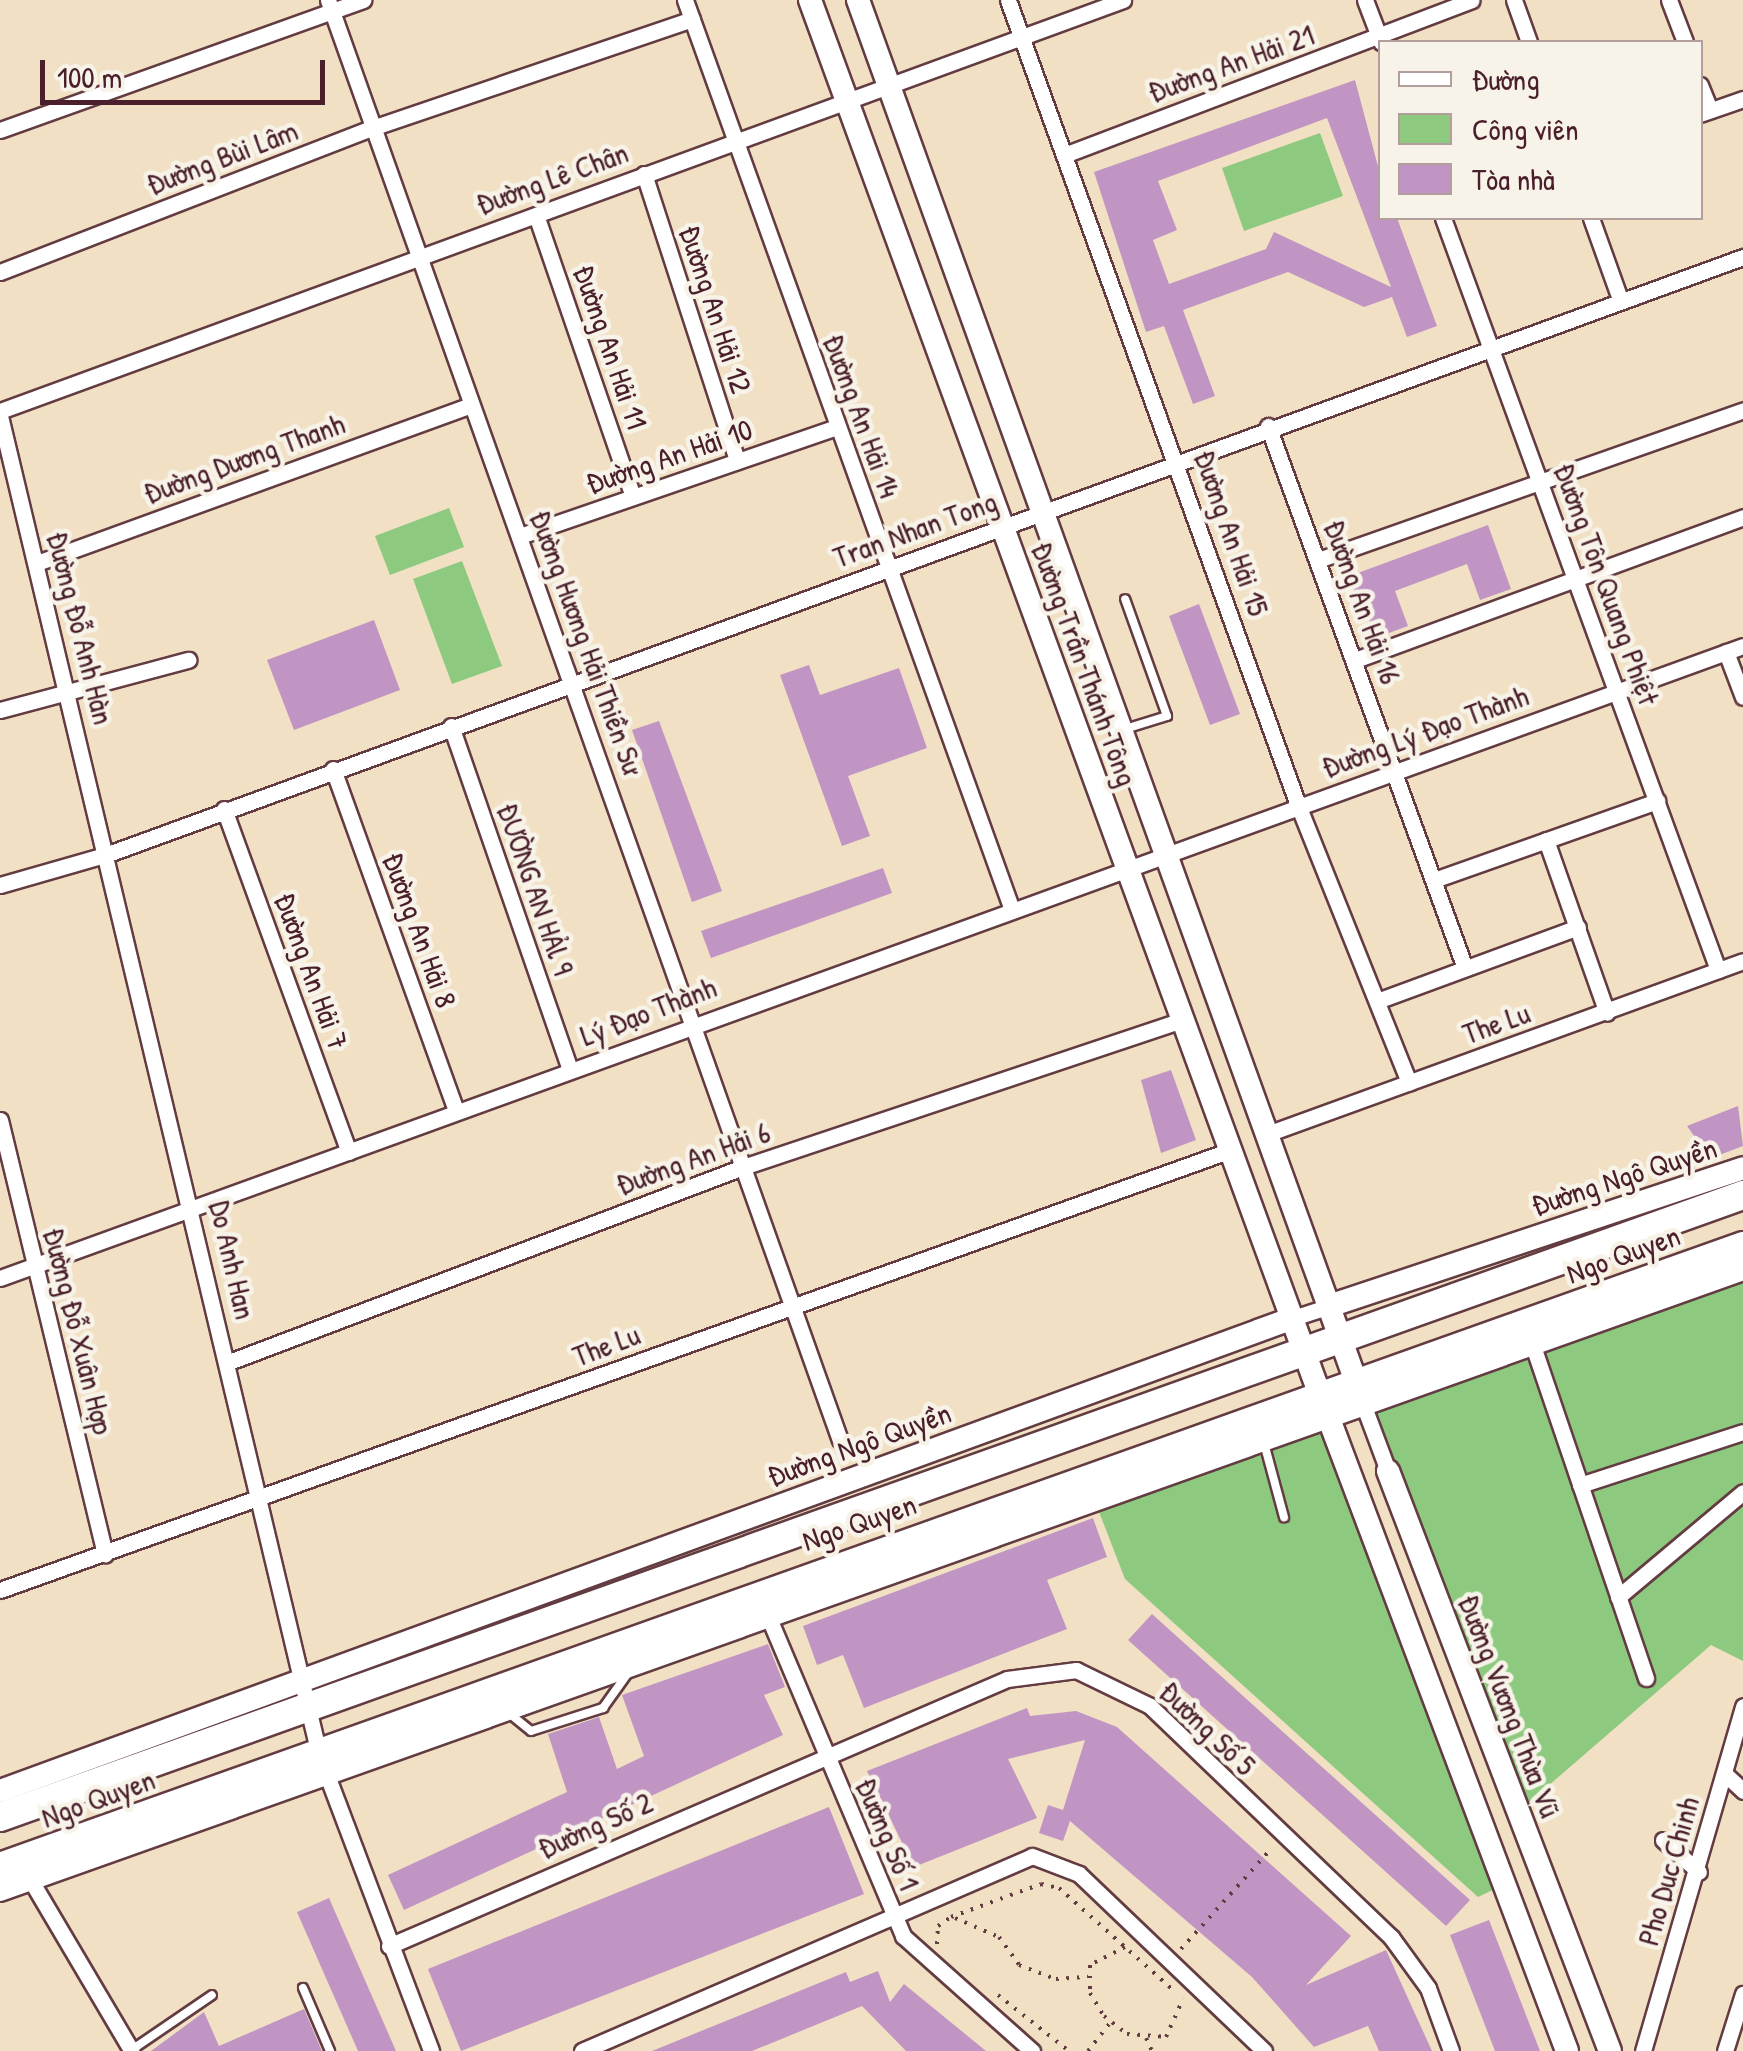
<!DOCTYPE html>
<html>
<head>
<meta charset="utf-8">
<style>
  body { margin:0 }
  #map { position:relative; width:1743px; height:2051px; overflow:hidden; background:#f1e0c3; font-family:"Patrick Hand",sans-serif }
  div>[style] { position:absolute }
  .green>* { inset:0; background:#8dca7f }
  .building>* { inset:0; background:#c195c3 }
  .path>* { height:4px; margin-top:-2px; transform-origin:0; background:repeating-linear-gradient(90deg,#633c42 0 2.5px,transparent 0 10.5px) }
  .roads { filter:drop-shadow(2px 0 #633c42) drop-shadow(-2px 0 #633c42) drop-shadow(0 2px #633c42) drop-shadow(0 -2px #633c42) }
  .lane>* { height:8px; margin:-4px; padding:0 4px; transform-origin:4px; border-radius:4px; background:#fff }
  .street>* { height:15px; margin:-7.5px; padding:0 7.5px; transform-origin:7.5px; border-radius:7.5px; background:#fff }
  .secondary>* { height:22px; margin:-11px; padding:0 11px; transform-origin:11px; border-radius:11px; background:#fff }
  .highway>* { height:28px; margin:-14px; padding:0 14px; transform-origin:14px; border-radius:14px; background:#fff }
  span { translate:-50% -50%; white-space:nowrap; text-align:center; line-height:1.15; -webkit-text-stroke:9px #f7f3e8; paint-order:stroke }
  .street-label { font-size:30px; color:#4a1f2b }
  .legend { position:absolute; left:1378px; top:40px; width:325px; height:180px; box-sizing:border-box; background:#f7f3e8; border:2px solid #b29e9c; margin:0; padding:12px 18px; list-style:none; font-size:30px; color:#4a1f2b }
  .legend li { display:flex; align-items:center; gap:20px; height:50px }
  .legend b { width:50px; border:2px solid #b29e9c }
  .scale { position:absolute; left:40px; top:60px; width:285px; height:45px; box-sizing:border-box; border:5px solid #4a1f2b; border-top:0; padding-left:12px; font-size:30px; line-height:35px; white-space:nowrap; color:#4a1f2b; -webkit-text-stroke:8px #f7f3e8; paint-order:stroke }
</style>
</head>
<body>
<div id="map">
  <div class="green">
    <i style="clip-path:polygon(1320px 133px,1343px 196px,1244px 231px,1222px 168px)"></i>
    <i style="clip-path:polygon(449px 508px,464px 547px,390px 575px,375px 536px)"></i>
    <i style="clip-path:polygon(462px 561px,502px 666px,452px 684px,413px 579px)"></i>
    <i style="clip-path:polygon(1743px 1270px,1743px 1661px,1711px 1645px,1518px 1812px,1363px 1406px)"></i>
    <i style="clip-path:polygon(1329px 1419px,1505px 1884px,1478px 1897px,1125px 1579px,1096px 1504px)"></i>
  </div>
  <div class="building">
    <i style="clip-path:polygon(evenodd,1355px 80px,1380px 174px,1380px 218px,1397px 218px,1437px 326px,1407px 337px,1392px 297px,1364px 307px,1288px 272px,1183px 310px,1215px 396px,1193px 404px,1164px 326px,1146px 332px,1094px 172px,1355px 80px,1327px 118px,1391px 287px,1274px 232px,1266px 249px,1169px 284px,1153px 240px,1177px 230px,1158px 181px,1327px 118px)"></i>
    <i style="clip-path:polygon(1488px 525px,1511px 589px,1480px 600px,1467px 564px,1395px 591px,1408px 626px,1378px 637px,1347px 577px)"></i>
    <i style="clip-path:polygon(1199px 604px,1240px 714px,1210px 725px,1169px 616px)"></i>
    <i style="clip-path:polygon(374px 620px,400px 690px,294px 730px,267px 660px)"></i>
    <i style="clip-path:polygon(809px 665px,820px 695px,899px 668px,927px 748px,848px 776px,870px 836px,842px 846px,780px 675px)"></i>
    <i style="clip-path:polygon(659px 721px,722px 891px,692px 902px,632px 730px)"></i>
    <i style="clip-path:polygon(883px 868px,892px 893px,711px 958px,701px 931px)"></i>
    <i style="clip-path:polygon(1171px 1070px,1196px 1140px,1161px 1153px,1141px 1080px)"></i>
    <i style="clip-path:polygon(1738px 1106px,1743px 1146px,1701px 1162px,1704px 1150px,1687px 1126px)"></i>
    <i style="clip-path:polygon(1093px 1518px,1107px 1557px,1047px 1580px,1067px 1629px,864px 1708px,843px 1655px,817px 1665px,803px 1626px)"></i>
    <i style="clip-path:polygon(1152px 1614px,1470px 1900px,1446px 1926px,1128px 1640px)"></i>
    <i style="clip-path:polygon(768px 1644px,785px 1687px,764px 1695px,783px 1735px,404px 1910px,388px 1875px,567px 1792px,548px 1734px,599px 1717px,617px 1769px,644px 1756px,622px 1695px)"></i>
    <i style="clip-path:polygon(1027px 1708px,1030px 1716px,1076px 1711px,1117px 1727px,1351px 1936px,1306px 1985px,1386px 1950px,1432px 2051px,1379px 2051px,1368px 2026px,1314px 2047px,1252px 1977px,1070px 1821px,1063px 1841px,1039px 1833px,1048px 1805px,1063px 1810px,1085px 1740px,1008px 1759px,1037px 1818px,914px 1867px,867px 1771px)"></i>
    <i style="clip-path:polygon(829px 1807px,864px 1894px,461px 2051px,428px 1969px)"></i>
    <i style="clip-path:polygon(329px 1898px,396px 2051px,358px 2051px,297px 1912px)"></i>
    <i style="clip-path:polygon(1489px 1920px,1540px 2051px,1495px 2051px,1450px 1935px)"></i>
    <i style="clip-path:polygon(878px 1971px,890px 2002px,904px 1984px,986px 2051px,906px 2051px,862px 2006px,752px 2051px,652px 2051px,846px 1972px,850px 1982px)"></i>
    <i style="clip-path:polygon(304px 2009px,322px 2051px,151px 2051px,204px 2012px,219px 2046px)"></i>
  </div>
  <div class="path">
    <i style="left:955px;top:1918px;width:48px;rotate:23.4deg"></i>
    <i style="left:999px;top:1937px;width:34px;rotate:54deg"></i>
    <i style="left:1019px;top:1965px;width:40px;rotate:21deg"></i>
    <i style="left:1056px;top:1979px;width:32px;rotate:-4deg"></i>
    <i style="left:937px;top:1944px;width:18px;rotate:-87deg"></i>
    <i style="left:938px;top:1926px;width:16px;rotate:-35deg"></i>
    <i style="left:951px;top:1917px;width:96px;rotate:-20.1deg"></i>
    <i style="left:1041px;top:1884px;width:18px;rotate:13deg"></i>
    <i style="left:1059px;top:1888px;width:150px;rotate:41.8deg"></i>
    <i style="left:1125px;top:1947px;width:39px;rotate:153deg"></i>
    <i style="left:1090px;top:1965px;width:28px;rotate:90deg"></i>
    <i style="left:1090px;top:1993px;width:27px;rotate:59deg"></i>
    <i style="left:1104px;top:2016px;width:29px;rotate:38deg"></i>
    <i style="left:1127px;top:2034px;width:39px;rotate:4deg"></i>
    <i style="left:1166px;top:2037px;width:42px;rotate:-65.9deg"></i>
    <i style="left:1181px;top:1949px;width:136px;rotate:-48deg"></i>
    <i style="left:998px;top:1995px;width:90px;rotate:38.3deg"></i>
    <i style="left:1146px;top:2038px;width:14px;rotate:65deg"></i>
    <i style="left:1088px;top:2051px;width:36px;rotate:-52deg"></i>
  </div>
  <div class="roads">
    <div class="lane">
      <i style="left:1125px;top:729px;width:44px;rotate:-17.2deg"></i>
      <i style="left:1167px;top:716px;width:124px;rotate:-109.7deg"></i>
      <i style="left:1689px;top:1182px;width:27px;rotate:-90deg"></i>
      <i style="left:1689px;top:1155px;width:8px;rotate:-14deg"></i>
      <i style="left:1264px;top:1443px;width:77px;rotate:74.9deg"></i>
      <i style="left:510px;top:1714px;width:27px;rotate:39deg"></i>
      <i style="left:531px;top:1731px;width:76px;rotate:-17.7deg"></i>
      <i style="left:603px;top:1708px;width:43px;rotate:-54.5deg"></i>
      <i style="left:303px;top:1988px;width:69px;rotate:66.8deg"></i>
      <i style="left:130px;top:2051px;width:99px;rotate:-34.3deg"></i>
    </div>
    <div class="street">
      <i style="left:328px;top:0;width:1528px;rotate:70.43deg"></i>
      <i style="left:685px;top:0;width:964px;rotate:70.23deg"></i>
      <i style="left:1008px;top:0;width:856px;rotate:70.19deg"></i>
      <i style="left:1298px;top:805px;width:299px;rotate:68.2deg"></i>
      <i style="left:1365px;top:0;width:45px;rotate:69.1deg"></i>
      <i style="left:1514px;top:0;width:45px;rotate:70.3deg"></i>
      <i style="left:1669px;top:0;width:45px;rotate:69.1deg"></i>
      <i style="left:1700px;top:85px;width:27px;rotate:68deg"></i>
      <i style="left:1700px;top:114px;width:46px;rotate:-19.2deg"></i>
      <i style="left:0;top:130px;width:386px;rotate:-19.7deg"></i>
      <i style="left:1064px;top:155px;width:436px;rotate:-20.8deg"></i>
      <i style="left:644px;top:174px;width:302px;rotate:72deg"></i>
      <i style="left:536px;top:215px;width:298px;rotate:71deg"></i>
      <i style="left:1443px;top:218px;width:801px;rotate:69.91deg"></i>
      <i style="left:1591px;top:218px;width:86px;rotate:70.3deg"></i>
      <i style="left:0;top:272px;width:399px;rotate:-21.2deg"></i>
      <i style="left:372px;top:128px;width:338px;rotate:-18.8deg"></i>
      <i style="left:0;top:411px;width:1196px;rotate:-20.1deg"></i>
      <i style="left:0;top:416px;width:1376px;rotate:76.59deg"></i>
      <i style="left:319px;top:1754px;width:317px;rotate:69.3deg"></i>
      <i style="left:1268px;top:426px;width:577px;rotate:70.03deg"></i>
      <i style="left:520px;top:536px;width:334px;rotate:-19deg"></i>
      <i style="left:1318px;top:560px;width:451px;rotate:-19.4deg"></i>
      <i style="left:37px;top:563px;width:460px;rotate:-20deg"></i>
      <i style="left:1726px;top:652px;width:48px;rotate:69.3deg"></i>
      <i style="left:1355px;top:660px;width:414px;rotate:-20.2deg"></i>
      <i style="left:0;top:710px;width:195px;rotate:-14.9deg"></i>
      <i style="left:451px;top:726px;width:364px;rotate:70.9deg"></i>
      <i style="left:333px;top:769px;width:363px;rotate:70.2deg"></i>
      <i style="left:224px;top:809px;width:365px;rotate:70deg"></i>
      <i style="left:1546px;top:840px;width:183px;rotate:70.6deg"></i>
      <i style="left:1434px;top:880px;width:237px;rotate:-19.5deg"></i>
      <i style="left:0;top:885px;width:112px;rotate:-16deg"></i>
      <i style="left:108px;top:854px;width:1741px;rotate:-20.06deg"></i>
      <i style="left:1377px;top:1001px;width:214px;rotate:-20.2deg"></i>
      <i style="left:0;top:1120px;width:447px;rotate:76.4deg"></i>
      <i style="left:1267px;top:1134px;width:506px;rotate:-19.97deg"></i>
      <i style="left:0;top:1278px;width:1854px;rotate:-19.93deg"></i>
      <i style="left:1293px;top:1318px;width:38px;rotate:-18deg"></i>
      <i style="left:1532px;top:1343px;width:354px;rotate:71.2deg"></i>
      <i style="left:229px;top:1362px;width:550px;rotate:-20.78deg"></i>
      <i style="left:743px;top:1167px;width:463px;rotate:-18.5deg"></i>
      <i style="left:1360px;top:1396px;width:80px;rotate:69.5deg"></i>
      <i style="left:1580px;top:1485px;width:171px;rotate:-18deg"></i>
      <i style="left:0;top:1590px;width:1307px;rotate:-19.67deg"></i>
      <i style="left:1618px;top:1597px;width:163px;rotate:-40deg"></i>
      <i style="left:766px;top:1611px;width:353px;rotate:67.1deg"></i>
      <i style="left:903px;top:1936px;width:173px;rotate:41.7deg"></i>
      <i style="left:1725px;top:1774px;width:25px;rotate:43deg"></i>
      <i style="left:1663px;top:1840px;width:48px;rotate:41.6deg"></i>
      <i style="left:30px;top:1879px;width:199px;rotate:59.4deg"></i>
      <i style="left:389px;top:1946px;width:673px;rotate:-23.37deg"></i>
      <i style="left:1007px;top:1679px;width:70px;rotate:-7.4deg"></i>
      <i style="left:1076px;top:1670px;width:82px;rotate:25.9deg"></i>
      <i style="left:1150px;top:1706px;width:334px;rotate:43.8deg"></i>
      <i style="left:1391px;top:1937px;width:63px;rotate:54deg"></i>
      <i style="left:1428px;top:1988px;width:67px;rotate:69.9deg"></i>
      <i style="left:582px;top:2051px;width:490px;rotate:-23.4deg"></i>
      <i style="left:1032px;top:1856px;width:50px;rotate:21deg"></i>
      <i style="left:1079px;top:1874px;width:256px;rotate:43.7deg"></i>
      <i style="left:1643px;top:2051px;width:359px;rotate:-73.8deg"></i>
      <i style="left:1725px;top:2051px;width:60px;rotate:-72.5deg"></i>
    </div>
    <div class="secondary">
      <i style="left:810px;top:0;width:1485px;rotate:69.92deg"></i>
      <i style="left:858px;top:0;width:1469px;rotate:70.18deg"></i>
      <i style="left:1329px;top:1306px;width:436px;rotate:-18.4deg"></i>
      <i style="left:1329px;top:1419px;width:675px;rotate:69.36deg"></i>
      <i style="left:1388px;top:1471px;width:621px;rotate:69.06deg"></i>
      <i style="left:0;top:1791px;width:1377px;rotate:-20.09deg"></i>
      <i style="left:0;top:1890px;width:1850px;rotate:-19.61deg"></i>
    </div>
    <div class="highway">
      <i style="left:0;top:1817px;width:1851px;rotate:-19.64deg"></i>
      <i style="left:0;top:1867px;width:1850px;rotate:-19.61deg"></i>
    </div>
  </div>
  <div class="street-label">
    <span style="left:1231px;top:63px;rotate:-20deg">Đường An Hải 21</span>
    <span style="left:222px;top:157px;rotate:-21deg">Đường Bùi Lâm</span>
    <span style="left:552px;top:178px;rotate:-20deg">Đường Lê Chân</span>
    <span style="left:716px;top:309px;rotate:72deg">Đường An Hải 12</span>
    <span style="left:611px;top:347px;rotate:71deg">Đường An Hải 11</span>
    <span style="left:862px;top:416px;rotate:70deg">Đường An Hải 14</span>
    <span style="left:669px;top:456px;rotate:-19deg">Đường An Hải 10</span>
    <span style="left:244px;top:458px;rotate:-20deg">Đường Dương Thanh</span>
    <span style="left:915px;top:529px;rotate:-20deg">Tran Nhan Tong</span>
    <span style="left:1232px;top:533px;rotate:71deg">Đường An Hải 15</span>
    <span style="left:1607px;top:584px;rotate:70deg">Đường Tôn Quang Phiệt</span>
    <span style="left:1363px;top:602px;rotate:70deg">Đường An Hải 16</span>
    <span style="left:81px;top:628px;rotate:76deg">Đường Đỗ Anh Hàn</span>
    <span style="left:587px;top:642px;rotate:70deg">Đường Hương Hải Thiền Sư</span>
    <span style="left:1085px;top:664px;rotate:70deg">Đường Trần Thánh Tông</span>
    <span style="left:1425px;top:731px;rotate:-20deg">Đường Lý Đạo Thành</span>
    <span style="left:536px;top:889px;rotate:71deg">ĐƯỜNG AN HẢl 9</span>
    <span style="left:420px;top:930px;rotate:70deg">Đường An Hải 8</span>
    <span style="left:312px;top:971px;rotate:70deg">Đường An Hải 7</span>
    <span style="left:648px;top:1011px;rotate:-21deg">Lý Đạo Thành</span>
    <span style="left:1496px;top:1023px;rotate:-20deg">The Lu</span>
    <span style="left:693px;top:1158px;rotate:-20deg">Đường An Hải 6</span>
    <span style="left:1624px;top:1176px;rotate:-18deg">Đường Ngô Quyền</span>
    <span style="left:1623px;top:1254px;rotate:-20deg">Ngo Quyen</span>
    <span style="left:233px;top:1260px;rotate:77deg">Do Anh Han</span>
    <span style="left:79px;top:1331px;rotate:76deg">Đường Đỗ Xuân Hợp</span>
    <span style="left:606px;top:1345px;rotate:-21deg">The Lu</span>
    <span style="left:859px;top:1444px;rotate:-20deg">Đường Ngô Quyền</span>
    <span style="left:859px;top:1522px;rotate:-19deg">Ngo Quyen</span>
    <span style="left:1510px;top:1706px;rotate:69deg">Đường Vương Thừa Vũ</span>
    <span style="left:1208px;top:1728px;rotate:44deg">Đường Số 5</span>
    <span style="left:98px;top:1798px;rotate:-20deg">Ngo Quyen</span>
    <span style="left:595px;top:1825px;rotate:-24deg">Đường Số 2</span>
    <span style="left:888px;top:1834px;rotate:67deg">Đường Số 1</span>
    <span style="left:1668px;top:1871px;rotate:-74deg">Pho Duc Chinh</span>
  </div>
  <ul class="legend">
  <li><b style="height:12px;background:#fff"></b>Đường</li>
  <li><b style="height:28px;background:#8dca7f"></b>Công viên</li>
  <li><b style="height:28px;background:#c195c3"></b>Tòa nhà</li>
  </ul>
  <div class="scale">100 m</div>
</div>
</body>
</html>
